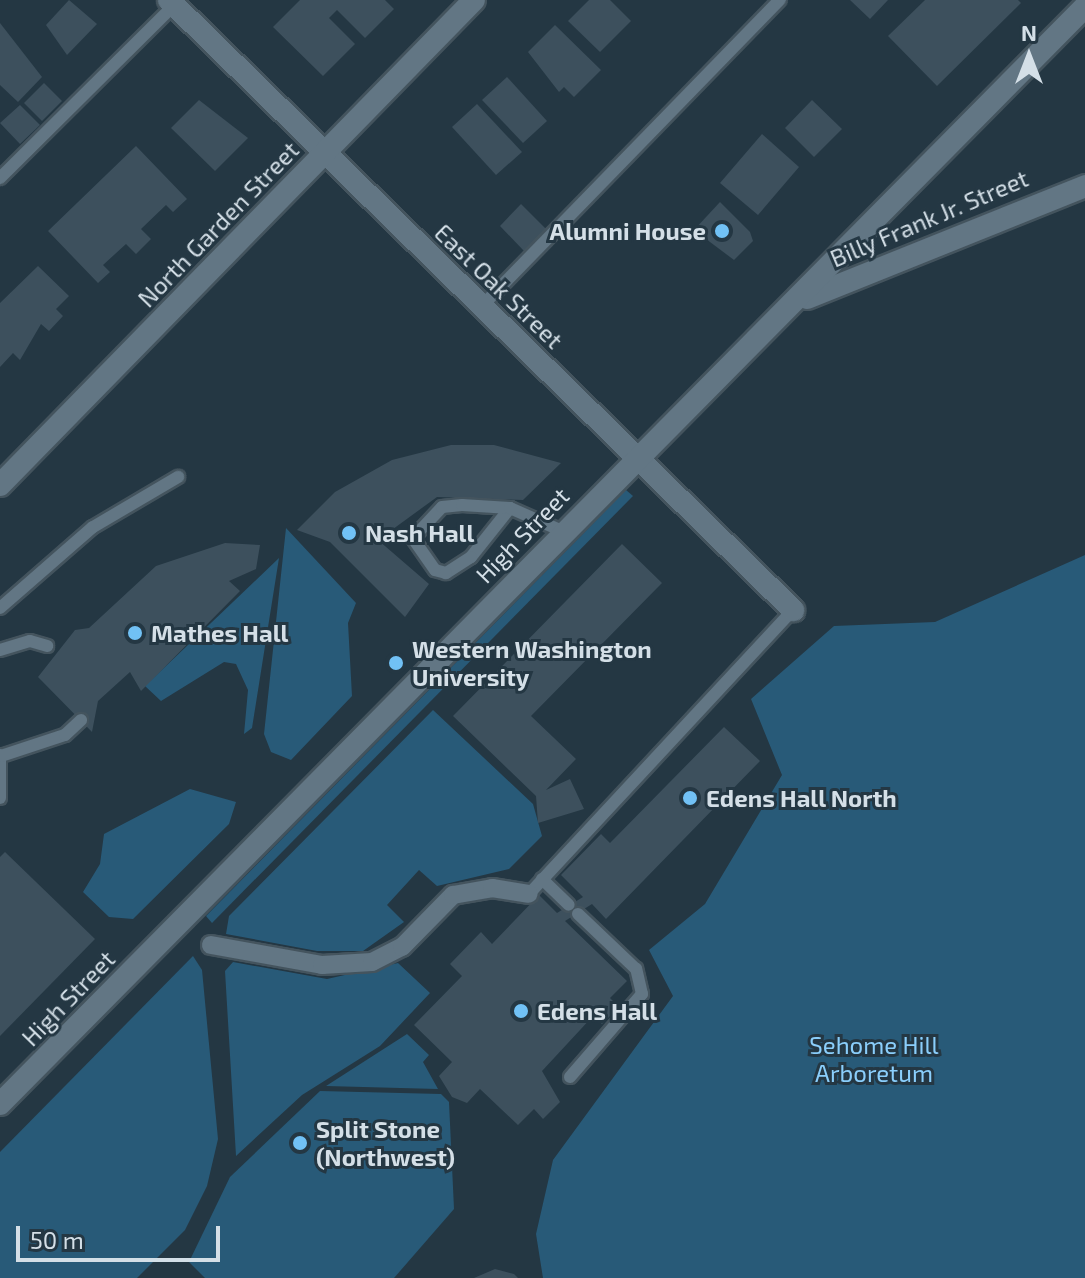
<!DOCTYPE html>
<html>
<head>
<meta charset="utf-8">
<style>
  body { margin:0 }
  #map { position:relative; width:1085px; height:1278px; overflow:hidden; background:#243743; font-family:"Exo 2",sans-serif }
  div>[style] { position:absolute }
  .green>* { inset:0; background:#285a78 }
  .building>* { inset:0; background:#3d505d }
  .roads { filter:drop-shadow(2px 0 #44545e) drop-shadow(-2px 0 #44545e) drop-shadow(0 2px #44545e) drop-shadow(0 -2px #44545e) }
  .service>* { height:12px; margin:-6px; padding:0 6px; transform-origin:6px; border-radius:6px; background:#627684 }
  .pedestrian>* { height:18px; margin:-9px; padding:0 9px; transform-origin:9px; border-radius:9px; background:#627684 }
  .minor>* { height:22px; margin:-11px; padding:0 11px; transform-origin:11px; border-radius:11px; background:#627684 }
  .tertiary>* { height:22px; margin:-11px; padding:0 11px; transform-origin:11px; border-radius:11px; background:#627684 }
  .dots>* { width:22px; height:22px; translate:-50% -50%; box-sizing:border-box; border:4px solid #243743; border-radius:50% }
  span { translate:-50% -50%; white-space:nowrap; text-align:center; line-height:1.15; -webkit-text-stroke:6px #243743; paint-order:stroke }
  .street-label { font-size:24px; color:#d4dfe7 }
  .poi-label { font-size:24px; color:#d4dfe7; font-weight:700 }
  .right { translate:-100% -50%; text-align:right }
  .left { translate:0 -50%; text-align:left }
  .park-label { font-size:24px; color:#8acefb }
  .north { position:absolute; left:989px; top:16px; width:80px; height:80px; -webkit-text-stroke:6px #243743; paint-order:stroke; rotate:0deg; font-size:22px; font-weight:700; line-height:32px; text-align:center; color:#d4dfe7 }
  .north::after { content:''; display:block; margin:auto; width:28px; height:36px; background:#d4dfe7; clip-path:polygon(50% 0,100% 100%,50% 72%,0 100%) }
  .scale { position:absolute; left:16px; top:1226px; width:204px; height:36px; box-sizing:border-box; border:4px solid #d4dfe7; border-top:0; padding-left:10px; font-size:24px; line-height:28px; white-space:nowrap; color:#d4dfe7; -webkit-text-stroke:6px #243743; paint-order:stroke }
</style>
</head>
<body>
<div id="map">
  <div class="green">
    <i style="clip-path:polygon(626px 490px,633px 496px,212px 923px,206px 916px)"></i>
    <i style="clip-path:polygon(286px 528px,356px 603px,348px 623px,352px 696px,291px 760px,271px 752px,264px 734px)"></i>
    <i style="clip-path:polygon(1085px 555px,1085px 1278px,543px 1278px,536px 1234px,553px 1160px,673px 996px,649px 950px,705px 904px,782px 775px,751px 699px,834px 626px,935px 622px)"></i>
    <i style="clip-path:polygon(279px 558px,252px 728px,244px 734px,248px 690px,236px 664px,224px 662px,161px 701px,145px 686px)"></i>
    <i style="clip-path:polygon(433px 710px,533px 804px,542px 836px,509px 869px,437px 886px,419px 870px,387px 905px,404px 922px,363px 951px,317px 951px,226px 934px,229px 916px)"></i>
    <i style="clip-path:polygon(190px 789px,236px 802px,229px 824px,133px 919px,109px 917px,83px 892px,100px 864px,104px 834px)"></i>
    <i style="clip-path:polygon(193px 956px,202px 970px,218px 1139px,207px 1186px,185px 1230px,137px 1278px,0 1278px,0 1152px)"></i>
    <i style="clip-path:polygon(233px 962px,327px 979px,398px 963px,430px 993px,380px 1046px,302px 1095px,236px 1156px,225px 971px)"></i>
    <i style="clip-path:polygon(407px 1034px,429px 1055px,423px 1062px,438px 1089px,326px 1086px)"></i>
    <i style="clip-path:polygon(320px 1091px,441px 1094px,449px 1102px,454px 1209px,394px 1278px,205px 1278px,189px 1262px,230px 1177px)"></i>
  </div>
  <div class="building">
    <i style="clip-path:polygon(69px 0,97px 24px,67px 55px,46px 25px)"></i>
    <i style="clip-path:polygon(300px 0,385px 0,394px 9px,365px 38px,337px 10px,329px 18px,355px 44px,323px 76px,273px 27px)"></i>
    <i style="clip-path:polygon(589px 0,610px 0,631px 21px,600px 52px,568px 21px)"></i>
    <i style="clip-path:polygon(850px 0,888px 0,870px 19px)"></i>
    <i style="clip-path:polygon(925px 0,1018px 0,1021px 3px,937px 86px,888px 36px)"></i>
    <i style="clip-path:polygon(0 23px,42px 77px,18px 102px,0 85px)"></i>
    <i style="clip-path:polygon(555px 25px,601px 70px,574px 97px,564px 87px,559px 92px,528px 52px)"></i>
    <i style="clip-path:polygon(507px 77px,547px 121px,523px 143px,482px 100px)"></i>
    <i style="clip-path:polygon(44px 83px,62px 101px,42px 121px,24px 103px)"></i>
    <i style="clip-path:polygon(199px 100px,248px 138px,215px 171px,171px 128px)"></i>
    <i style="clip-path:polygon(812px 100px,842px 129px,814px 157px,785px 128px)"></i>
    <i style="clip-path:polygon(477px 104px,522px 152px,496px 175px,452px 127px)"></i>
    <i style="clip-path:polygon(20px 105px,40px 125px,20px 144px,0 123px)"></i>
    <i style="clip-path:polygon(762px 134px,799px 167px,758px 215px,720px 183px)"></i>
    <i style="clip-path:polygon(136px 146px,187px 199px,173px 212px,166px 205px,141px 229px,151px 239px,136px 254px,126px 244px,103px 265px,110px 272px,98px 283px,48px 231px)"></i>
    <i style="clip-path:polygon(720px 202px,750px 232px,753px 241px,734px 260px,694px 230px)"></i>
    <i style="clip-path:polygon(521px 204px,546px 229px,524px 251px,500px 226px)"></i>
    <i style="clip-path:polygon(38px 266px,69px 296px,56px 309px,63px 316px,49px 331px,41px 324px,20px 360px,13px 353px,0 367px,0 303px)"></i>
    <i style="clip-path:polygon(494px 445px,561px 463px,523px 500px,437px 497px,378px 540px,429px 584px,405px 617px,330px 542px,297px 530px,335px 492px,392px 460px,451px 445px)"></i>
    <i style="clip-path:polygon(225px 543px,260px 545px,256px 569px,229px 581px,240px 591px,141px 691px,130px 672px,98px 701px,92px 732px,38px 677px,75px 630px,89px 628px,156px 566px)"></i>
    <i style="clip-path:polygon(622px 544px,662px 583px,531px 716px,576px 759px,546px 790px,570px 779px,584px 809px,538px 823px,536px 796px,453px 716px)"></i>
    <i style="clip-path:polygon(724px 727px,760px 761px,606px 919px,592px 904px,565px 921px,627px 981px,610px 998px,619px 1007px,602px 1024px,593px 1016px,542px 1071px,560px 1102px,543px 1119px,534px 1109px,518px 1125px,480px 1089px,467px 1103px,452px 1097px,439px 1076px,452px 1062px,414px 1025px,462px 976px,450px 964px,481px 932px,492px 944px,539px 895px,557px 913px,583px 897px,561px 875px,601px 834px,610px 843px)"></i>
    <i style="clip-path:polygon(5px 852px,95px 939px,0 1036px,0 857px)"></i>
    <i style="clip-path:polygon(495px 1269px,514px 1274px,518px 1278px,474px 1278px)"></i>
  </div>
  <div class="roads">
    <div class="service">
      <i style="left:0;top:178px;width:248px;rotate:-44.8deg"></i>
      <i style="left:482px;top:306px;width:427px;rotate:-45.8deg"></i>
      <i style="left:510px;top:508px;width:63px;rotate:128.5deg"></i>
      <i style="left:471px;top:557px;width:30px;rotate:147deg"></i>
      <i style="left:446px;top:573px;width:11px;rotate:-165deg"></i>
      <i style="left:435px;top:570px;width:39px;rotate:-125deg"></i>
      <i style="left:413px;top:538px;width:42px;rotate:-46.9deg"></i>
      <i style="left:442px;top:507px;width:20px;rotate:-6deg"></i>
      <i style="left:462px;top:505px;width:48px;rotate:3.6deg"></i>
      <i style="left:510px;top:508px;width:57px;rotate:23.9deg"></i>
      <i style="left:0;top:608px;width:123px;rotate:-41.1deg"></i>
      <i style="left:93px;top:527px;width:99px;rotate:-30.5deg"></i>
      <i style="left:0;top:650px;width:31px;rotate:-17deg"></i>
      <i style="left:30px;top:641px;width:18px;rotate:16deg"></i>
      <i style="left:0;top:755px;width:43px;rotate:90deg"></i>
      <i style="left:1px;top:756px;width:67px;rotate:-18.2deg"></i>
      <i style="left:65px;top:735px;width:22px;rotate:-43deg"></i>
      <i style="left:542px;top:879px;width:37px;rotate:44deg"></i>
      <i style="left:529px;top:894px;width:388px;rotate:-47.1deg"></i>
      <i style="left:570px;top:1077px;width:110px;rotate:-49.1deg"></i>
      <i style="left:642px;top:994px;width:26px;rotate:-103deg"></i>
      <i style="left:636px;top:969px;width:80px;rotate:-136.5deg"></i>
    </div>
    <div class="pedestrian">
      <i style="left:211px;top:945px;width:113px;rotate:10.2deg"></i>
      <i style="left:322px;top:965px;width:50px;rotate:-3.4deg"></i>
      <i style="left:372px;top:962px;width:34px;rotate:-27deg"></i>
      <i style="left:402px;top:947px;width:73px;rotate:-45.6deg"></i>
      <i style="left:453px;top:895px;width:40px;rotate:-10deg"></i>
      <i style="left:492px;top:888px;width:37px;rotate:9deg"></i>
    </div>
    <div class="minor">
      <i style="left:169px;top:0;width:873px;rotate:44.35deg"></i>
      <i style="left:807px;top:298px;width:300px;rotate:-21.9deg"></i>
      <i style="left:0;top:1104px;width:1543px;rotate:-45.32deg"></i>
    </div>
    <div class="tertiary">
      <i style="left:0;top:485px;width:678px;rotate:-45.66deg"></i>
    </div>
  </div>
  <div class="dots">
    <i style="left:722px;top:231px;background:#71c1f5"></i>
    <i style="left:349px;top:533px;background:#71c1f5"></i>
    <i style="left:135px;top:633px;background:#71c1f5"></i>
    <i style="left:396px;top:663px;background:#71c1f5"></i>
    <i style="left:690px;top:798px;background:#71c1f5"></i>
    <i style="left:521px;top:1011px;background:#71c1f5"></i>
    <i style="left:300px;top:1143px;background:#71c1f5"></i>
  </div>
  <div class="street-label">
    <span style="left:929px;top:218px;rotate:-23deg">Billy Frank Jr. Street</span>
    <span style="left:218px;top:224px;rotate:-46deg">North Garden Street</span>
    <span style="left:499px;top:286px;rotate:44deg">East Oak Street</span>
    <span style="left:522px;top:535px;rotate:-46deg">High Street</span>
    <span style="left:68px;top:998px;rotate:-46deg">High Street</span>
  </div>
  <div class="poi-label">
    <span class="right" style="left:706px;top:231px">Alumni House</span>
    <span class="left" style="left:365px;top:533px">Nash Hall</span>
    <span class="left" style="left:151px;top:633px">Mathes Hall</span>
    <span class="left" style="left:412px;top:663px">Western Washington<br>University</span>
    <span class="left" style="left:706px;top:798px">Edens Hall North</span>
    <span class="left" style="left:537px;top:1011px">Edens Hall</span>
    <span class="left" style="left:316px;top:1143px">Split Stone<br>(Northwest)</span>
  </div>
  <div class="park-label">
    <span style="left:874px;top:1059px">Sehome Hill<br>Arboretum</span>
  </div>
  <div class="north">N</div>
  <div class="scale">50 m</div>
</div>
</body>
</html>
